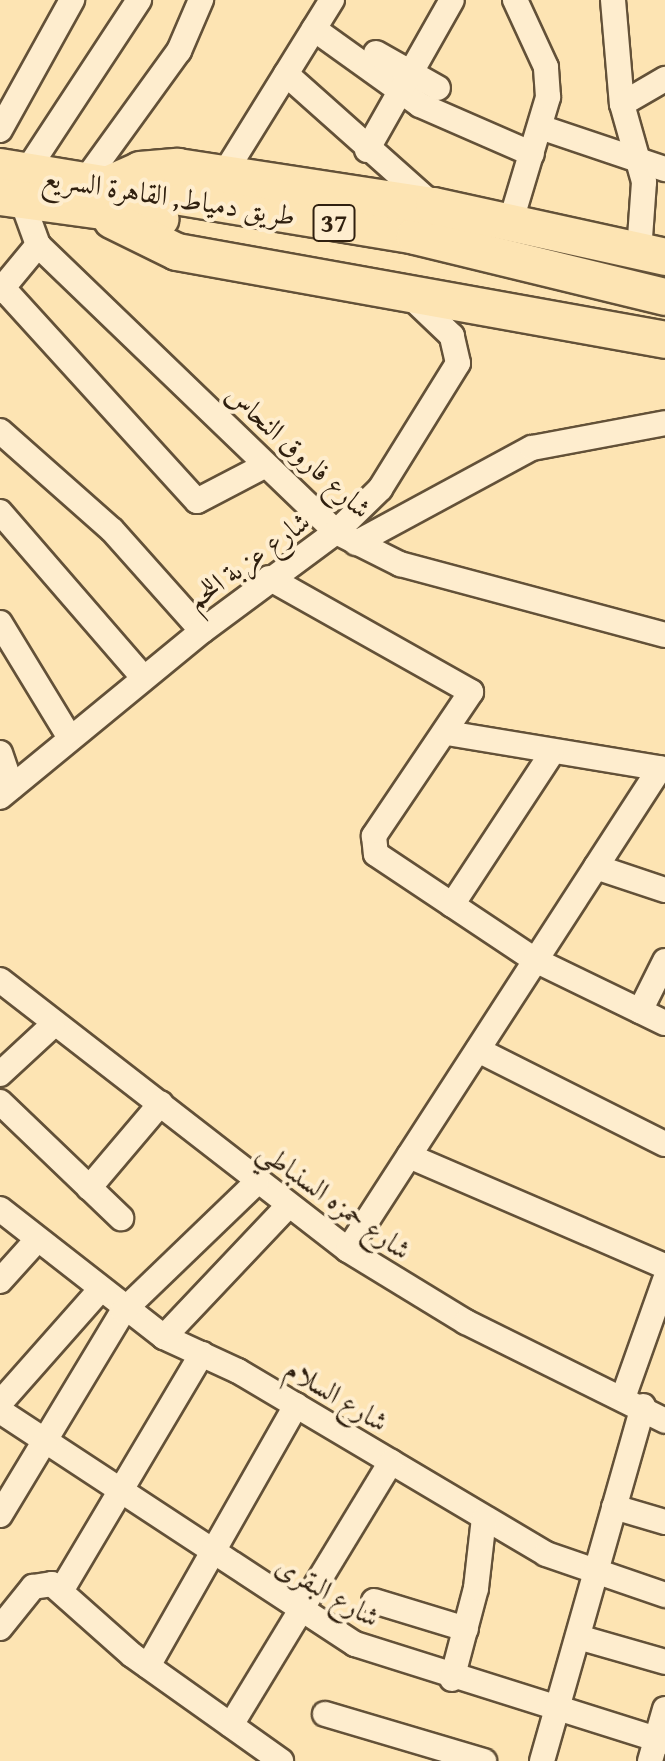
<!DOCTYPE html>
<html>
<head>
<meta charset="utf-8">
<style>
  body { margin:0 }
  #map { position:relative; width:665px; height:1761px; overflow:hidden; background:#fde4b3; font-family:"Gentium Book Plus",Amiri,serif }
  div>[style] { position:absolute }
  .roads { filter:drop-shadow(2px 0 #635138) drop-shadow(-2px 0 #635138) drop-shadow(0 2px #635138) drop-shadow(0 -2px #635138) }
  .minor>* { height:24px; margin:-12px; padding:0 12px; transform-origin:12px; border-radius:12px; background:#feedce }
  .highway>* { height:36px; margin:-18px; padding:0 18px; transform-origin:18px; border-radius:18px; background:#fde4b3 }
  span { translate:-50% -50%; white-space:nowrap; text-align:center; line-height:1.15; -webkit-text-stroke:8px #feedce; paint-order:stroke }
  .shield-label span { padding:2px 6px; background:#feedce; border:2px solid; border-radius:6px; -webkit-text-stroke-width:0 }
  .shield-label { font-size:26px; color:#30200f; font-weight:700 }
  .street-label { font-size:28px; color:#30200f }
</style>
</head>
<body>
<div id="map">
  <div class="roads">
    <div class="minor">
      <i style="left:613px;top:0;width:104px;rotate:85.1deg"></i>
      <i style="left:622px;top:104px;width:81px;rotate:74.2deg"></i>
      <i style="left:644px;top:182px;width:70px;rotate:94.1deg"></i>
      <i style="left:314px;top:29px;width:130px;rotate:35.6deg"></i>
      <i style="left:420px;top:105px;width:122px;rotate:23.6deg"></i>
      <i style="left:376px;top:53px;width:71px;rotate:29.4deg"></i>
      <i style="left:286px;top:74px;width:194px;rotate:41.7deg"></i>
      <i style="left:622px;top:104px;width:50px;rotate:-30.2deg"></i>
      <i style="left:540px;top:127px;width:132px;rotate:18.6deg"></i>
      <i style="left:0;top:130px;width:149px;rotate:-61deg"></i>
      <i style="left:367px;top:150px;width:172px;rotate:-60.5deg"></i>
      <i style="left:26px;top:172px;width:206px;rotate:-56.7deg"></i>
      <i style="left:224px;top:174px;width:205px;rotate:-58.2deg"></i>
      <i style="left:84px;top:182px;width:162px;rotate:-54.1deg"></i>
      <i style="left:179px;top:51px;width:56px;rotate:-66.7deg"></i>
      <i style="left:22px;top:201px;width:47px;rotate:70deg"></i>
      <i style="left:38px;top:245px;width:414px;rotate:43.9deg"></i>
      <i style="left:336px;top:532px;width:72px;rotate:26.6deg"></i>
      <i style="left:400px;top:564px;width:274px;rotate:15deg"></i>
      <i style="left:510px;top:224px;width:133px;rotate:-73.3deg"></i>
      <i style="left:548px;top:97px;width:30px;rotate:-94deg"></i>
      <i style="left:546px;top:67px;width:74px;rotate:-114.8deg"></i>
      <i style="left:3px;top:288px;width:288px;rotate:47.7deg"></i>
      <i style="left:197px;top:501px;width:76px;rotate:-27.6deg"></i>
      <i style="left:0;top:291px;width:60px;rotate:-50.4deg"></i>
      <i style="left:0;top:431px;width:149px;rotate:41.5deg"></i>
      <i style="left:112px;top:530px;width:135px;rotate:48.3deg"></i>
      <i style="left:0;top:512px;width:218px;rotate:49.1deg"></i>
      <i style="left:356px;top:543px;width:200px;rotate:-28.4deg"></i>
      <i style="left:532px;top:448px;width:135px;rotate:-10.6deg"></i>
      <i style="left:269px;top:578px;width:232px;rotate:29.4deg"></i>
      <i style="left:471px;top:692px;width:174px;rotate:124deg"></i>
      <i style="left:374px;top:836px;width:18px;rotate:84deg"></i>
      <i style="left:376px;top:854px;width:191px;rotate:33.7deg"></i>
      <i style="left:535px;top:960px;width:144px;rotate:25.9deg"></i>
      <i style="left:0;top:623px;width:135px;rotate:58.7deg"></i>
      <i style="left:447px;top:733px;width:221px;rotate:9.4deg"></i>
      <i style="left:0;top:753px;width:36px;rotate:71deg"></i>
      <i style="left:0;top:797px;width:261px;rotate:-39.4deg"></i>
      <i style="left:202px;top:631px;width:167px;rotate:-36.5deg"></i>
      <i style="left:336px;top:532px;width:62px;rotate:-44.3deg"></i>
      <i style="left:380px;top:489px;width:148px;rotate:-58.2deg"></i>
      <i style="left:458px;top:363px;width:28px;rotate:-103deg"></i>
      <i style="left:452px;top:336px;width:58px;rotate:-136.4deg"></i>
      <i style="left:596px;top:867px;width:73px;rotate:18.4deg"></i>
      <i style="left:452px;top:905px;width:181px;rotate:-56.7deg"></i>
      <i style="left:0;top:980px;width:440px;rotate:37.8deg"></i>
      <i style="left:348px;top:1250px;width:138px;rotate:31.4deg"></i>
      <i style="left:466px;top:1322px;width:222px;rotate:26.4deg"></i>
      <i style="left:640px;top:1011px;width:56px;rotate:-63.4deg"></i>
      <i style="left:478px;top:1050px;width:209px;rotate:26.7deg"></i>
      <i style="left:0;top:1074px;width:72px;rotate:-42.8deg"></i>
      <i style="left:0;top:1102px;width:168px;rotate:43.8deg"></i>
      <i style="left:409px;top:1156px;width:279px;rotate:23.3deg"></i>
      <i style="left:89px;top:1188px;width:111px;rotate:-49.7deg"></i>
      <i style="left:0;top:1209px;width:208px;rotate:38deg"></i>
      <i style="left:164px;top:1337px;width:81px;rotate:24.7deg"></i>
      <i style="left:238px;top:1371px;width:358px;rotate:30.7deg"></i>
      <i style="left:546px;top:1554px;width:126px;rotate:19deg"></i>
      <i style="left:348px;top:1250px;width:574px;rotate:-57.08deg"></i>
      <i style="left:0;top:1281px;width:54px;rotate:-48deg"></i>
      <i style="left:164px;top:1337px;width:179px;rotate:-46.6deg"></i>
      <i style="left:624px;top:1395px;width:122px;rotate:-70.4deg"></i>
      <i style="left:0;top:1403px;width:149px;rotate:-48.5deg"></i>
      <i style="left:0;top:1411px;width:425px;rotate:33.3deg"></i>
      <i style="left:355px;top:1644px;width:325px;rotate:17.5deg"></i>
      <i style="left:614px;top:1507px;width:53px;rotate:16.4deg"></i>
      <i style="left:0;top:1515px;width:238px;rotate:-58.9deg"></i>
      <i style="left:123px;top:1311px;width:185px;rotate:-43.9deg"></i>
      <i style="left:61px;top:1591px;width:276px;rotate:-59.3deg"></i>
      <i style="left:374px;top:1601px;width:96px;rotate:16.9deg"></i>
      <i style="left:0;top:1628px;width:53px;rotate:-51.2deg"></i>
      <i style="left:33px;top:1587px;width:19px;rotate:-9deg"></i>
      <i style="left:52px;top:1584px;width:107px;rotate:41.6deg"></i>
      <i style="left:132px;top:1655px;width:183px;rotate:35.4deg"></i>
      <i style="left:578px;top:1637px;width:91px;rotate:16deg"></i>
      <i style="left:148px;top:1666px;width:300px;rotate:-60.4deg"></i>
      <i style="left:452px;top:1679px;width:94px;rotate:-75.2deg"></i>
      <i style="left:476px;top:1588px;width:70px;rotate:-83.5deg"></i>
      <i style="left:325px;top:1714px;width:166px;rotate:16.5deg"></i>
      <i style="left:231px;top:1725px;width:308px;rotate:-58.7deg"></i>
      <i style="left:542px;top:1761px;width:369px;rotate:-74.1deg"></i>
      <i style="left:650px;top:1761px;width:54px;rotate:-73.9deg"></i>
    </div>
    <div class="highway">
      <i style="left:0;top:167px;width:421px;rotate:9.4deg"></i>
      <i style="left:415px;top:236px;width:257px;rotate:13.7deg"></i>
      <i style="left:107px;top:185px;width:36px;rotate:-24deg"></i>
      <i style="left:140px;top:170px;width:38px;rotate:-5deg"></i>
      <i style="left:178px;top:167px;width:259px;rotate:8.7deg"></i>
      <i style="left:434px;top:206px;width:237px;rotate:12.4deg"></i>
      <i style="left:0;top:197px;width:162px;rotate:7.8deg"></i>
      <i style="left:112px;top:220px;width:72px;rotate:26.2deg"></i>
      <i style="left:177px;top:252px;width:496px;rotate:10.2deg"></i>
    </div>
  </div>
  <div class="shield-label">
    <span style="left:334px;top:223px">37</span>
  </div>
  <div class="street-label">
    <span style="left:169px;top:196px;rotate:9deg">طريق دمياط, القاهرة السريع</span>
    <span style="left:299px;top:451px;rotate:42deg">شارع فاروق النحاس</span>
    <span style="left:248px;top:560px;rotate:-36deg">شارع عزبة اللحم</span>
    <span style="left:335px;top:1200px;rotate:36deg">شارع حمزه السنباطي</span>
    <span style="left:337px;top:1395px;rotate:31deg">شارع السلام</span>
    <span style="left:328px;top:1591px;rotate:30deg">شارع البقرى</span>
  </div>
</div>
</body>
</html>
